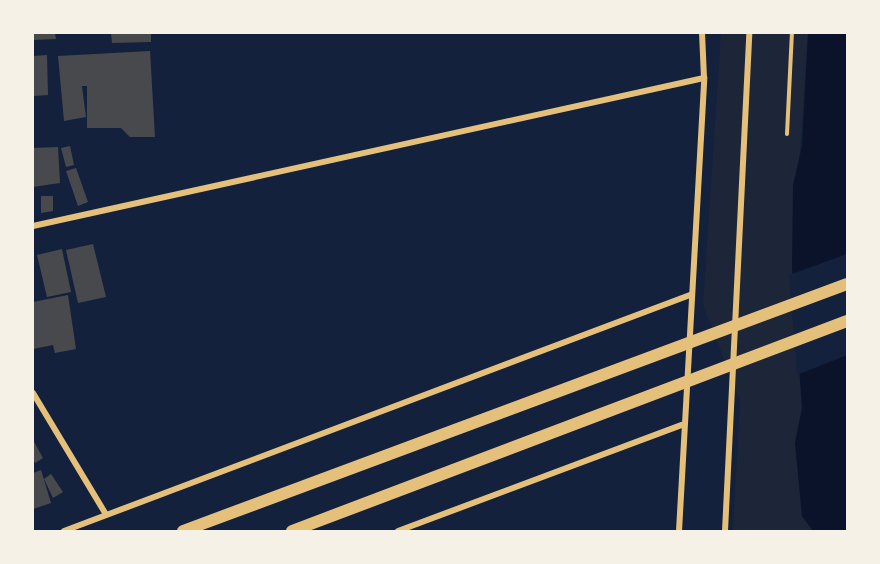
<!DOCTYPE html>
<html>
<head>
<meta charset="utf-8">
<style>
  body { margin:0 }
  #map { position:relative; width:880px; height:564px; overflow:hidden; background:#14213d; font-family:"Source Serif 4",serif }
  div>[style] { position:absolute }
  .green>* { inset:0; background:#1d2539 }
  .water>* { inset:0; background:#0b132b }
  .pier>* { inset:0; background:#14213d }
  .building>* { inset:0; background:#48494c }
  .path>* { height:4px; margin:-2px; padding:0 2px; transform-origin:2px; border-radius:2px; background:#e5c07b }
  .minor>* { height:6px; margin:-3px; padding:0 3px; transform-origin:3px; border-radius:3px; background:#e5c07b }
  .secondary>* { height:12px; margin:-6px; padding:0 6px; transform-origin:6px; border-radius:6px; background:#e5c07b }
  span { translate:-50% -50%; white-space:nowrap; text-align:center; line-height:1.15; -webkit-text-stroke:4.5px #f6f1e7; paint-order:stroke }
  .frame { position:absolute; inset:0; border:34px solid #f6f1e7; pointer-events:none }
</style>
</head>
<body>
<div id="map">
  <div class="green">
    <i style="clip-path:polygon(721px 33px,808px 33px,792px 268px,802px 408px,795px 443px,802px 516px,813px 531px,733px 531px,740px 400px,703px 305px)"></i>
  </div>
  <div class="water">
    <i style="clip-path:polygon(808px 33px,847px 33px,847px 531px,813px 531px,802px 516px,795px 443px,802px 408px,792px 268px,793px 185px,802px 146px)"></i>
  </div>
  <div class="pier">
    <i style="clip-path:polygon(847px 254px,847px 355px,797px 375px,789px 275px)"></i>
  </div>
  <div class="building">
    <i style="clip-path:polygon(33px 33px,55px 33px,56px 39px,33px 40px)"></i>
    <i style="clip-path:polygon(111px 33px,151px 33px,151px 42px,112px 43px)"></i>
    <i style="clip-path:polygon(150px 51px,155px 137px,130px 137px,121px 128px,87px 128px,87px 86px,82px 86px,86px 117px,64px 121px,58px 56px)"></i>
    <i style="clip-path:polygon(47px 55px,48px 95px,33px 96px,33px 56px)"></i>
    <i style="clip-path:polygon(70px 146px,74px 165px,66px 167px,61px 148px)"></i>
    <i style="clip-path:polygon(58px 147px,60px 183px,33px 187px,33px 148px)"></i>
    <i style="clip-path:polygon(76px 168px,88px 202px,78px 206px,66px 171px)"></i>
    <i style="clip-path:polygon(41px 196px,53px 196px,53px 211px,41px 213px)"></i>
    <i style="clip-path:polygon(93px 244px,106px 297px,78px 303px,66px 250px)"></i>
    <i style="clip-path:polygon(62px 249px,71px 292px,47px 297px,37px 255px)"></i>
    <i style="clip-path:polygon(68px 295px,76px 349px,55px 353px,53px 345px,33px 349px,33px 302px)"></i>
    <i style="clip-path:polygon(33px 440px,43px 458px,35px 463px,33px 459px)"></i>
    <i style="clip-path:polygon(41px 470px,51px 503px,33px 509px,33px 473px)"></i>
    <i style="clip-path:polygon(51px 474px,63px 492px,53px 498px,44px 479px)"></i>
  </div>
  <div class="path">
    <i style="left:787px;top:134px;width:101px;rotate:-87.2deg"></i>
  </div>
  <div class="minor">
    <i style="left:33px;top:226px;width:687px;rotate:-12.44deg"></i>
    <i style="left:33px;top:393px;width:140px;rotate:59deg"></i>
    <i style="left:64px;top:531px;width:669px;rotate:-20.66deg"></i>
    <i style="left:398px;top:531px;width:303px;rotate:-20.5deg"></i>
    <i style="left:679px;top:531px;width:454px;rotate:-86.8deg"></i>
    <i style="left:704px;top:78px;width:45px;rotate:-92.5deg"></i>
    <i style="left:725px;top:531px;width:499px;rotate:-87.2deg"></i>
  </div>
  <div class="secondary">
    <i style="left:183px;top:531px;width:708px;rotate:-20.4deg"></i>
    <i style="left:292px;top:531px;width:593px;rotate:-20.73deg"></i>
  </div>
  <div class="frame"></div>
</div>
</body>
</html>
